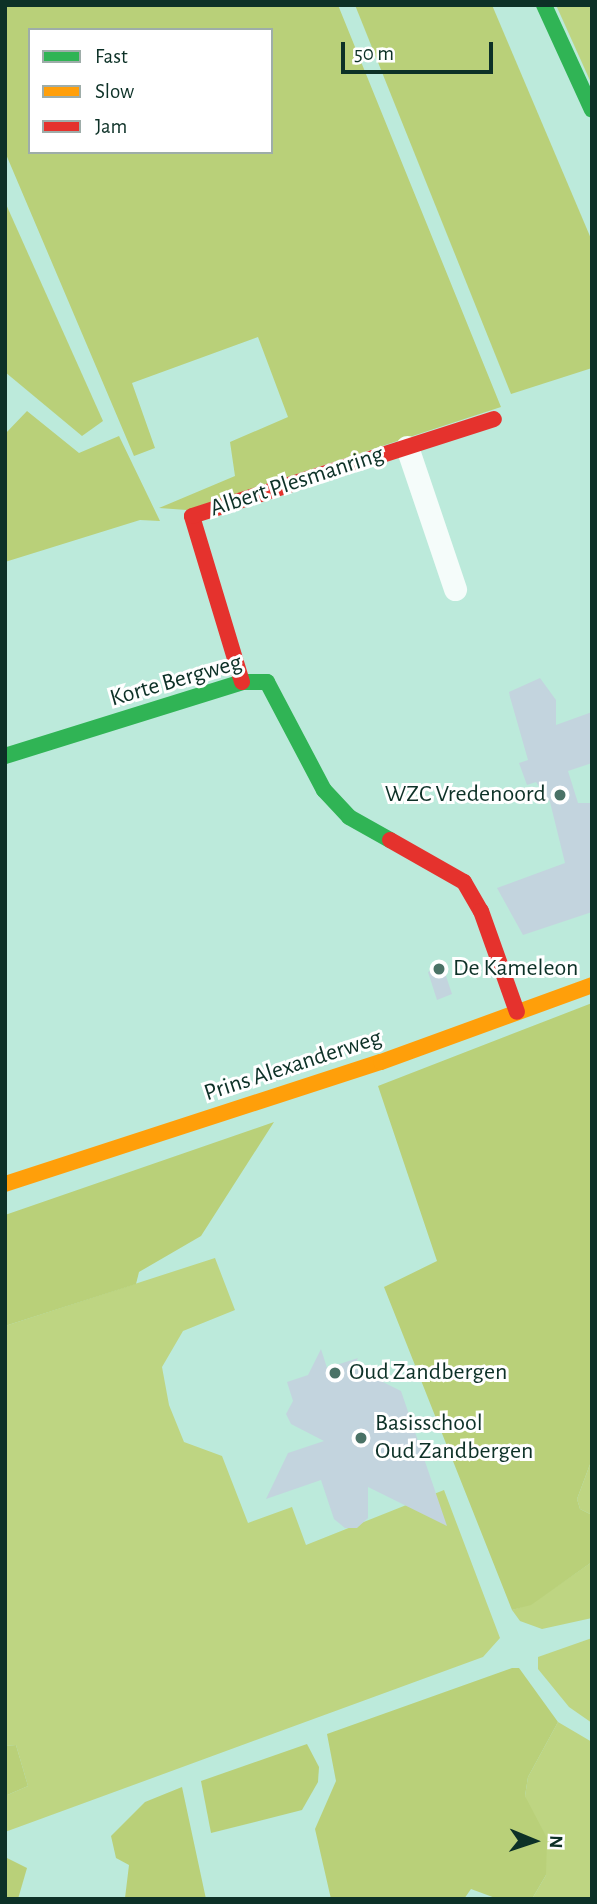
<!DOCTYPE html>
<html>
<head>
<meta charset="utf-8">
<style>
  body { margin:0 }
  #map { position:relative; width:597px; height:1904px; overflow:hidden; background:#bceadb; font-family:"Alegreya Sans",sans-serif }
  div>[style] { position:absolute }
  .green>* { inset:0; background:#bed582 }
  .forest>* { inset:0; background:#b9d079 }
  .building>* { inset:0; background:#c3d4de }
  .street>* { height:23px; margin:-11.5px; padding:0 11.5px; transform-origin:11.5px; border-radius:11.5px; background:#f5fcfa }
  .fast>* { height:16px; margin:-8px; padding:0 8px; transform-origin:8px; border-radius:8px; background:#30b455 }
  .slow>* { height:16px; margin:-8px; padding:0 8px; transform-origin:8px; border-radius:8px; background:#ff9f0a }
  .jam>* { height:16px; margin:-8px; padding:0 8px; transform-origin:8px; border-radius:8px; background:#e5322d }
  .dots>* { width:19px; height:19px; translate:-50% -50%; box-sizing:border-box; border:4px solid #fff; border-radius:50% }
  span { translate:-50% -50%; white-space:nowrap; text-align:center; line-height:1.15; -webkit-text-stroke:6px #fff; paint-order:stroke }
  .street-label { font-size:24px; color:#0d3127 }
  .poi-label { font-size:24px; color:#0d3127 }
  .right { translate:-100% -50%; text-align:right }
  .left { translate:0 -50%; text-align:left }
  .frame { position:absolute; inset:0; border:7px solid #0d3127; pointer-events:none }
  .legend { position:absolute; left:28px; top:28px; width:245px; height:126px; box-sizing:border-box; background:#fff; border:2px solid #9eada9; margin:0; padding:9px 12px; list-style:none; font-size:21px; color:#0d3127 }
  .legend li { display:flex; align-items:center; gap:14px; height:35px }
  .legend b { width:35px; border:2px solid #9eada9 }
  .north { position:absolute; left:499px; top:1806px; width:70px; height:70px; -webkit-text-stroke:5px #fff; paint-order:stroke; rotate:92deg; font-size:19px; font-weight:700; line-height:28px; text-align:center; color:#0d3127 }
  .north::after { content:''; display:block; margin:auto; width:24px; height:32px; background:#0d3127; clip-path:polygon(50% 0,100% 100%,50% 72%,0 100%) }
  .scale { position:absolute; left:341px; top:42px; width:152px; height:32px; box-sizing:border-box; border:4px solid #0d3127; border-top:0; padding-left:9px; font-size:21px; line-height:24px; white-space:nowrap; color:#0d3127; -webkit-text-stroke:5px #fff; paint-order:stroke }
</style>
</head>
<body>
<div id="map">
  <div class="green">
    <i style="clip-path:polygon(556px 5px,592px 5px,592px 85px)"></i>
    <i style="clip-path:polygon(215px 1258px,235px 1310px,183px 1331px,162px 1367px,169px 1405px,184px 1442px,222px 1456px,248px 1523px,292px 1507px,306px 1545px,444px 1490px,500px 1638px,483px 1657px,5px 1832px,5px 1796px,28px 1786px,16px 1745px,5px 1746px,5px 1326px)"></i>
    <i style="clip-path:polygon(592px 1459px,592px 1515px,580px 1509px,577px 1499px)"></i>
    <i style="clip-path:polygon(592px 1562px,592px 1618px,542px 1629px,520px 1621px,512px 1610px,531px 1604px)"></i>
    <i style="clip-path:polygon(592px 1638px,592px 1723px,569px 1707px,538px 1669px,538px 1657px)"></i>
    <i style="clip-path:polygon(558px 1722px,592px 1742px,592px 1899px,532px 1899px,546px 1875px,525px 1796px,528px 1777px)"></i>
  </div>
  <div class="forest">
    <i style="clip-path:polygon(evenodd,5px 5px,338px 5px,501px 407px,187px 510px,159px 508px,235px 476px,230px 442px,288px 417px,258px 337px,132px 383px,155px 448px,134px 456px,5px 152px,5px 5px,30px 30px,271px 30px,271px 152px,30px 152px,30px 30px)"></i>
    <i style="clip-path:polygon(355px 5px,492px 5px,592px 241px,592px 368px,511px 394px)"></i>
    <i style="clip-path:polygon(5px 202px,103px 421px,82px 436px,5px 372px)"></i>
    <i style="clip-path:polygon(27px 411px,79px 453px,119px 436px,160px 521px,140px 520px,5px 562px,5px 434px)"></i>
    <i style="clip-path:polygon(592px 1003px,592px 1459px,577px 1499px,580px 1509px,592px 1515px,592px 1562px,531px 1605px,512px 1610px,384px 1287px,437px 1261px,378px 1086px)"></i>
    <i style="clip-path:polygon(274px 1122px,201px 1236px,139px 1272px,136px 1284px,5px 1326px,5px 1215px)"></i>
    <i style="clip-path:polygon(512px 1668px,519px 1668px,558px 1722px,528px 1777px,525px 1796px,547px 1838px,546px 1875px,532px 1899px,498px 1899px,471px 1889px,464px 1899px,331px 1899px,315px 1829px,336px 1781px,327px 1734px)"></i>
    <i style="clip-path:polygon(307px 1744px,319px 1767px,318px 1782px,302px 1810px,211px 1833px,201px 1781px)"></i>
    <i style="clip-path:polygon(16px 1745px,28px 1786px,5px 1796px,5px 1746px)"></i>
    <i style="clip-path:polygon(182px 1787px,206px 1899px,125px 1898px,129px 1865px,116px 1858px,111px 1836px,145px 1802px)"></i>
    <i style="clip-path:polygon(5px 1857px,27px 1868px,18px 1899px,5px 1899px)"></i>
  </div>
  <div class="building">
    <i style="clip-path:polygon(540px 678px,556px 700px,556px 725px,592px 712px,592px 763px,568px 771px,578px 803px,592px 803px,592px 912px,523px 935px,497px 888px,565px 863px,550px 802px,536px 782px,527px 785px,519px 763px,528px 760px,510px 697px,509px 692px)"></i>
    <i style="clip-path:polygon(443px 967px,452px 994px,437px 1000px,428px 972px)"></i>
    <i style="clip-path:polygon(321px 1349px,327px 1368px,358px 1358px,353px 1367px,401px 1391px,447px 1526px,368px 1487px,368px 1518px,357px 1528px,345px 1528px,334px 1519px,321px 1480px,266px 1499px,288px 1453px,324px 1441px,291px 1424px,286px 1414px,293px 1401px,287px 1382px,308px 1375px)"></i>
  </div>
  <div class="street">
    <i style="left:407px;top:447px;width:150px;rotate:71.3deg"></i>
  </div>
  <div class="fast">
    <i style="left:544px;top:5px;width:115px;rotate:65.4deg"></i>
    <i style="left:5px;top:756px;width:248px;rotate:-17.3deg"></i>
    <i style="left:242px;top:682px;width:25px"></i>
    <i style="left:267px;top:682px;width:122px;rotate:62.2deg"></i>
    <i style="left:324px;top:790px;width:37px;rotate:47deg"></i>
    <i style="left:349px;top:817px;width:47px;rotate:29.3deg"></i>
  </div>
  <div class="slow">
    <i style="left:5px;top:1184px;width:395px;rotate:-18deg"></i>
    <i style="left:381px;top:1062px;width:225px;rotate:-20deg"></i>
  </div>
  <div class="jam">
    <i style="left:242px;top:682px;width:173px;rotate:-106.8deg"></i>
    <i style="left:192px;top:516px;width:317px;rotate:-17.8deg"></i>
    <i style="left:390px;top:840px;width:85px;rotate:29.6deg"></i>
    <i style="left:464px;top:882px;width:34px;rotate:60deg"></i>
    <i style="left:481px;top:911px;width:107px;rotate:70.4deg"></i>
  </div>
  <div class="dots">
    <i style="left:560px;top:795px;background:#4a7266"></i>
    <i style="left:439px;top:969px;background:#4a7266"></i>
    <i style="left:335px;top:1373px;background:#4a7266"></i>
    <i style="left:361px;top:1438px;background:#4a7266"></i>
  </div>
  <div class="street-label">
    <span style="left:297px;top:482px;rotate:-18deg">Albert Plesmanring</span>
    <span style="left:176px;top:681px;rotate:-16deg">Korte Bergweg</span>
    <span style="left:293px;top:1066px;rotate:-18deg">Prins Alexanderweg</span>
  </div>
  <div class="poi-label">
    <span class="right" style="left:546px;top:795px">WZC Vredenoord</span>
    <span class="left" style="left:453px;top:969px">De Kameleon</span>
    <span class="left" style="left:349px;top:1373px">Oud Zandbergen</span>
    <span class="left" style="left:375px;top:1438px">Basisschool<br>Oud Zandbergen</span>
  </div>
  <div class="frame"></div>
  <ul class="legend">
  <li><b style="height:9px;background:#30b455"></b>Fast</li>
  <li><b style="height:9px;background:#ff9f0a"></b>Slow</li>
  <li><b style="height:9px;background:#e5322d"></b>Jam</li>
  </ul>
  <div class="north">N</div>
  <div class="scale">50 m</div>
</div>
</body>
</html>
